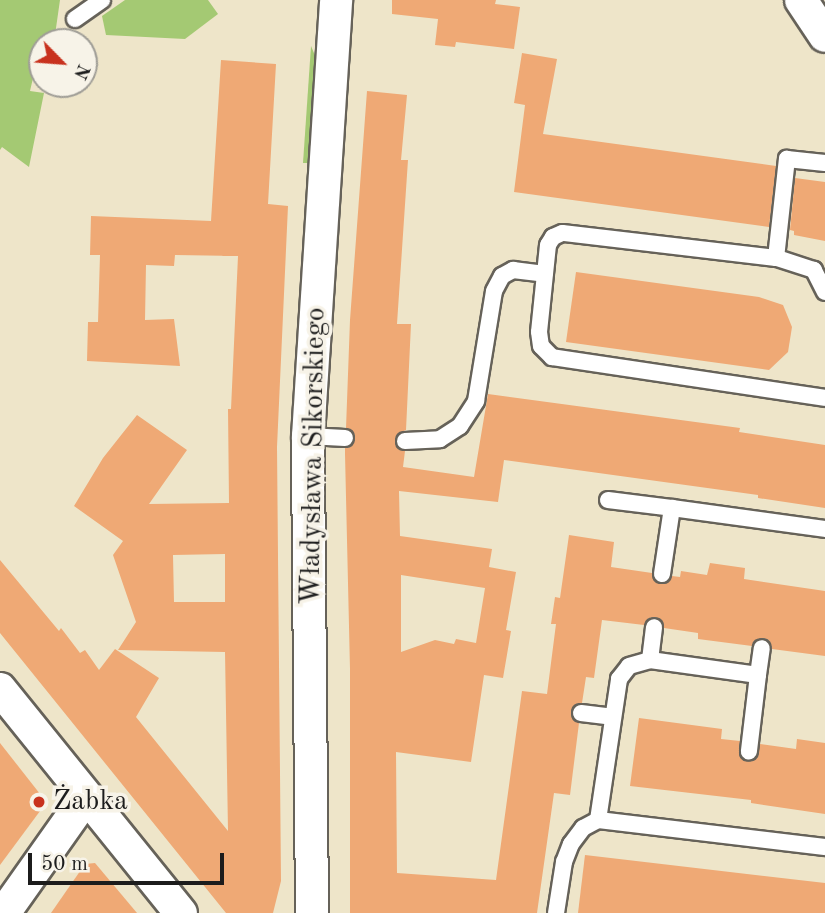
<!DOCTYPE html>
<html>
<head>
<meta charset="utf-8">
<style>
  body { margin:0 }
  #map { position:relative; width:825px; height:913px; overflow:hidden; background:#eee5c9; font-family:"Old Standard TT",serif }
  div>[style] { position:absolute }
  .green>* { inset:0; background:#a4c973 }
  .building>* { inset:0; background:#efa975 }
  .roads { filter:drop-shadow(2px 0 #666259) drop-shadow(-2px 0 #666259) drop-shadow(0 2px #666259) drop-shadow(0 -2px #666259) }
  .lane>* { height:16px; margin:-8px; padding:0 8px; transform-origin:8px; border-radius:8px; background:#fff }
  .street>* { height:32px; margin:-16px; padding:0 16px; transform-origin:16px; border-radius:16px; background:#fff }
  .dots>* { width:19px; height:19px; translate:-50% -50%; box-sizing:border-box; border:4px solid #f7f3e8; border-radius:50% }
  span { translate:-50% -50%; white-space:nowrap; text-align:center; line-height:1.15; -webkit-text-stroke:7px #f7f3e8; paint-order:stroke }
  .street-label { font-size:28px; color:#1c1c1c }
  .poi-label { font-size:28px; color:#1c1c1c }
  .left { translate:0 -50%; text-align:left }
  .north { position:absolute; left:28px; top:28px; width:70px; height:70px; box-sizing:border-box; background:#f7f3e8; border:2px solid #9f9d96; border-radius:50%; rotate:115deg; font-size:19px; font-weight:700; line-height:28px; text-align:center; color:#1c1c1c }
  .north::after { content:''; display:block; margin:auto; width:24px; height:32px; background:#c8321e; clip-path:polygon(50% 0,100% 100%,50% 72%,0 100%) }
  .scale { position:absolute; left:28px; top:853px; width:196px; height:32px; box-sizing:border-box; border:4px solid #1c1c1c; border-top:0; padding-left:9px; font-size:21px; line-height:24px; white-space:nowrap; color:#1c1c1c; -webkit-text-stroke:5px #f7f3e8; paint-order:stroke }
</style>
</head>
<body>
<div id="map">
  <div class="green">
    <i style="clip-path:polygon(0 0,60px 0,54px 42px,42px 42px,42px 79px,33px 78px,30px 91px,44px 93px,29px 167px,2px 147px,0 150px)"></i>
    <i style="clip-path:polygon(125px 0,208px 0,218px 14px,185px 39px,106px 35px,102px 16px)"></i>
    <i style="clip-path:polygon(311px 46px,316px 58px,312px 124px,309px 163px,303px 163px)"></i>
  </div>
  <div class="building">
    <i style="clip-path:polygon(392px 0,496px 0,495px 4px,520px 7px,514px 49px,456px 42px,455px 47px,435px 45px,438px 19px,392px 14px)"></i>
    <i style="clip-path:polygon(522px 53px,557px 59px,543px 134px,776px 166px,769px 227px,514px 192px,525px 105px,514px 103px)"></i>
    <i style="clip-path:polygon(evenodd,221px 60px,276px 64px,268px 204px,288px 206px,277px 447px,281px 881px,273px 913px,226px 913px,0 633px,0 560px,59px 631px,61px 628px,80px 653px,85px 650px,99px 670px,115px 649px,159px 678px,136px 717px,228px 831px,225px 652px,118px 650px,136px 622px,113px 555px,123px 541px,74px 506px,103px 458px,137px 415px,187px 450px,149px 504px,229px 503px,228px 409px,231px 409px,238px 256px,175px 255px,174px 266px,146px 265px,145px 320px,174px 319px,180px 366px,87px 361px,88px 322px,98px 322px,100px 255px,90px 255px,91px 216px,211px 221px,221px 60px,225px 554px,225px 602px,174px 602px,173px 555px,225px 554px)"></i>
    <i style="clip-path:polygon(evenodd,367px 91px,407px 95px,401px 160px,408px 160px,397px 324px,411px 324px,406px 430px,399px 433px,395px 441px,397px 447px,405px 451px,403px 467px,474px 477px,488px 394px,740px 428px,739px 432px,825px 445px,825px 508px,758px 498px,758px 495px,504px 460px,498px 502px,399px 491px,400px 536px,492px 549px,489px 567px,516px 572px,506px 630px,511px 631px,503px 678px,484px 675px,471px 762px,396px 752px,397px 873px,496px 880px,522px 691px,547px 694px,556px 624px,551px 624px,555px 597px,560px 598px,569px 535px,614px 542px,611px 567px,652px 573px,653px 578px,660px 584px,666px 583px,672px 576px,680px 577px,681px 571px,707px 575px,710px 563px,745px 568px,744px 579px,825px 591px,825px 656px,772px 649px,769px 640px,763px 638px,754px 641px,752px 646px,698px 639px,698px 633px,664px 628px,663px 622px,656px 617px,649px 618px,644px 625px,602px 620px,594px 678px,586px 677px,582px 703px,576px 704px,571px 711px,572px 718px,579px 723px,570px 795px,554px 793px,537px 913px,350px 913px,350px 669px,345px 454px,345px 448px,350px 447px,355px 439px,354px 433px,346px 428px,350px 320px,367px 91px,401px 575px,485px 588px,476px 643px,456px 639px,454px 644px,435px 640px,401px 652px,401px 575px)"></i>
    <i style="clip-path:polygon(795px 178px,825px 182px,825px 241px,794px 235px,794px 231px,790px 230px)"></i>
    <i style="clip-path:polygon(576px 272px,759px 297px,783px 305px,792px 327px,788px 352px,769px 370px,566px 342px)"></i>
    <i style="clip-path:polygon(639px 718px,722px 729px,721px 739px,740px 741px,739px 754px,747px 761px,757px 758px,760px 744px,796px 749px,797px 739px,825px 743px,825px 814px,751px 803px,751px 800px,630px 786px)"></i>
    <i style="clip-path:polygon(0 743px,44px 799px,43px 807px,0 865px)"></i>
    <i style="clip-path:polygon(585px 855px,825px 883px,825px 913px,578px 913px)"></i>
    <i style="clip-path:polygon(95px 863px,137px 913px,51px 913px,85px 864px)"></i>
  </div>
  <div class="roads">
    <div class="lane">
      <i style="left:75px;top:19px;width:33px;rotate:-35deg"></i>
      <i style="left:776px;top:258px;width:100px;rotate:-83.7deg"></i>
      <i style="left:787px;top:159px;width:38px;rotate:6deg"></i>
      <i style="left:825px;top:292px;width:25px;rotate:-117deg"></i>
      <i style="left:814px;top:270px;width:40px;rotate:-162deg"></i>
      <i style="left:776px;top:258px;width:215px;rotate:-173.3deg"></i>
      <i style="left:562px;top:233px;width:10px;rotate:156deg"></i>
      <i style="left:553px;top:237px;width:9px;rotate:122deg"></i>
      <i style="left:548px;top:245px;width:87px;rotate:95.9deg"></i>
      <i style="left:539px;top:332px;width:14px;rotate:82deg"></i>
      <i style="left:541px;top:346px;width:16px;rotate:45deg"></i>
      <i style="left:552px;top:357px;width:276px;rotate:8.5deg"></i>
      <i style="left:308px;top:436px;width:37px;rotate:3deg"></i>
      <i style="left:405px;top:441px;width:35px;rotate:-3deg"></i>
      <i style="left:440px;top:439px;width:24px;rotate:-33deg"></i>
      <i style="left:460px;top:426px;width:30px;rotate:-57deg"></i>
      <i style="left:476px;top:401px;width:111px;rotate:-80.7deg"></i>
      <i style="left:494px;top:291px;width:17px;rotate:-62deg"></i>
      <i style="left:502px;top:276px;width:13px;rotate:-29deg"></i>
      <i style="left:513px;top:270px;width:32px;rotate:7deg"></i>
      <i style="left:608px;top:500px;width:64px;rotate:7.1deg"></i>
      <i style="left:662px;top:574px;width:67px;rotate:-81.4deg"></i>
      <i style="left:672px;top:508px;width:154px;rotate:7.8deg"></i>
      <i style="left:650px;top:660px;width:109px;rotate:7.9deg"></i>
      <i style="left:758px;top:675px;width:77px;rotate:96.8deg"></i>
      <i style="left:758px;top:675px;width:27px;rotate:-82deg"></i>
      <i style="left:581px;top:713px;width:31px;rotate:7deg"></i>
      <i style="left:598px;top:820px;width:229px;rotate:6.8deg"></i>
      <i style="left:556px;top:913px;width:52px;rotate:-81.1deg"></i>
      <i style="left:564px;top:862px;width:19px;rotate:-69deg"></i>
      <i style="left:571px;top:844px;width:20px;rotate:-53deg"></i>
      <i style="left:583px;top:828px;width:17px;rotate:-28deg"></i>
      <i style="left:598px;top:820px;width:143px;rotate:-81.5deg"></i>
      <i style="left:619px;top:679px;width:16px;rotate:-52deg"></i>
      <i style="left:629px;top:666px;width:22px;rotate:-16deg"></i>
      <i style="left:650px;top:660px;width:33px;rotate:-83deg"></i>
    </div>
    <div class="street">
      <i style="left:801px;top:0;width:43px;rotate:56.3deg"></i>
      <i style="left:0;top:689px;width:288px;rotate:51.1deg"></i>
      <i style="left:4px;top:913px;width:142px;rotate:-54.7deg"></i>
      <i style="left:312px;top:913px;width:477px;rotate:-90.5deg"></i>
      <i style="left:308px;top:436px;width:437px;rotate:-86.3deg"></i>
    </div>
  </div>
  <div class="dots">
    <i style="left:39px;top:802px;background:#c8321e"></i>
  </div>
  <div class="street-label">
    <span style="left:314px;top:456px;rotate:-89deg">Władysława Sikorskiego</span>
  </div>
  <div class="poi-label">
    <span class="left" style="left:53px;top:802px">Żabka</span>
  </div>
  <div class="north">N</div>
  <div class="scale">50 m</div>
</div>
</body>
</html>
